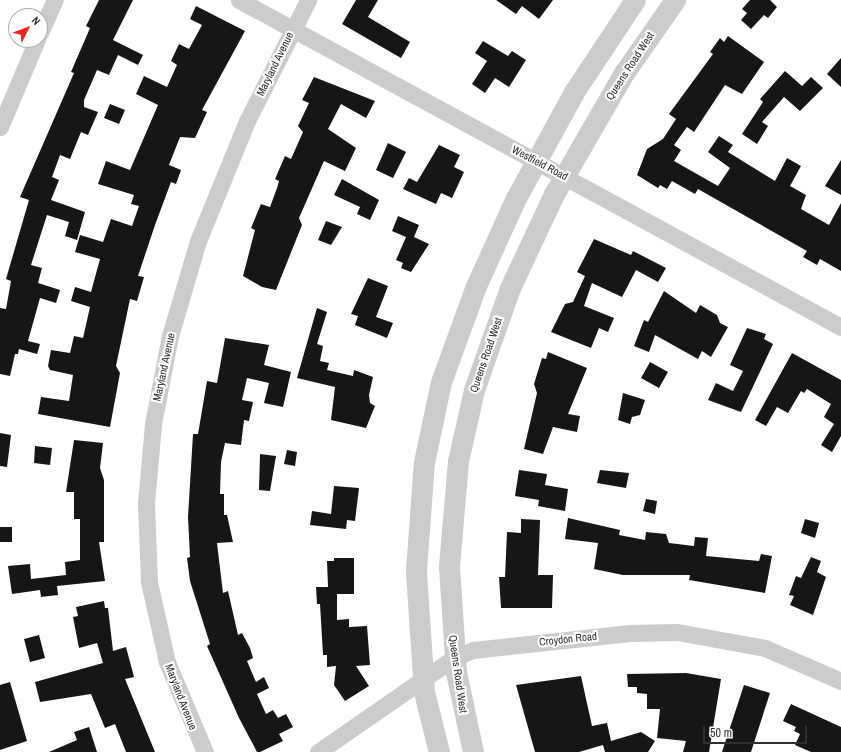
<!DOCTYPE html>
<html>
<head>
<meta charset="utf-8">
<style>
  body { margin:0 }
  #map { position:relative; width:841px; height:752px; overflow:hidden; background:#fff; font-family:"Archivo Narrow",sans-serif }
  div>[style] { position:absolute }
  .building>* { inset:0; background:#161616 }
  .minor>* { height:17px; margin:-8.5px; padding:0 8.5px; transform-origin:8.5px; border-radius:8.5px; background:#ccc }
  .tertiary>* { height:21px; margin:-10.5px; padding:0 10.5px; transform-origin:10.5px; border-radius:10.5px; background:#ccc }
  span { translate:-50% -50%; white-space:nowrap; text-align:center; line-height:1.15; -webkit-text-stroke:4px #fff; paint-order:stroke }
  .street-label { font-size:11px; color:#2f2f2f }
  .north { position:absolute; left:8px; top:8px; width:40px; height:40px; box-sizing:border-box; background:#fff; border:1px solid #acacac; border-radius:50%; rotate:48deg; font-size:11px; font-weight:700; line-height:16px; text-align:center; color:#2f2f2f }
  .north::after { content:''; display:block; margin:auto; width:14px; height:18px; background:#f62222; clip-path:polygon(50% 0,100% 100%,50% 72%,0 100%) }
  .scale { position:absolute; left:703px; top:726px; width:104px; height:18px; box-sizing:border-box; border:2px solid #2f2f2f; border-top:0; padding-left:5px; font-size:12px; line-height:14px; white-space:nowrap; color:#2f2f2f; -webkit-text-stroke:3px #fff; paint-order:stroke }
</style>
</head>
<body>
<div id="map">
  <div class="building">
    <i style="clip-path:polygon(99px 0,133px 0,113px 40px,143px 55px,138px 65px,118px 55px,109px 75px,97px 70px,84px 100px,84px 107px,98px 112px,88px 135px,81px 132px,70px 159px,60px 155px,52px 177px,59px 180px,51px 200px,85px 212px,77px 240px,65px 236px,69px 222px,47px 215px,31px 265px,42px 268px,38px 283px,60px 290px,56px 303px,40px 298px,28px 341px,40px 344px,37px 354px,19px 349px,18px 354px,15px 354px,10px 376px,0 374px,0 308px,6px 309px,11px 281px,6px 279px,29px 200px,20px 197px,74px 73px,71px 72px,90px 28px,86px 26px)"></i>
    <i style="clip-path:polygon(356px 0,378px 0,368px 17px,410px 42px,401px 58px,342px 24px)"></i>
    <i style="clip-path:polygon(496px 0,553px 0,539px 19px,522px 6px,516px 14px)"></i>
    <i style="clip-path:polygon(750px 0,770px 0,777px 7px,768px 18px,764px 15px,751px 29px,741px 20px,747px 13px,742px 9px)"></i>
    <i style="clip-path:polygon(196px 6px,245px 31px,202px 110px,207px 112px,195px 138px,180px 137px,169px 165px,181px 170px,176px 184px,171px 182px,155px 225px,138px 276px,144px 277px,137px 301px,130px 299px,116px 366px,120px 373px,110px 427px,38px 414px,41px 397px,69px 401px,73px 375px,50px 370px,48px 366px,51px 350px,70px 353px,74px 336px,83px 338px,90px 307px,71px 301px,75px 287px,91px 292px,100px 259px,75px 252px,80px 235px,103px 242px,111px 219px,132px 226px,139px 206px,131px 204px,134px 195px,98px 184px,106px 161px,130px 170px,158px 105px,136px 94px,144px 76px,167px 87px,177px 65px,171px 61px,179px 44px,189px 49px,202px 25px,190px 19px)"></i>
    <i style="clip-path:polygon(728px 36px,764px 62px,742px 94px,725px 85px,694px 132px,687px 127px,674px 145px,681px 150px,674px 161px,718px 186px,730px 168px,708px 152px,719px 136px,733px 145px,728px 152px,775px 181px,787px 158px,801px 166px,790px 186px,806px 195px,801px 209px,829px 225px,841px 203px,841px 271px,820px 259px,817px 265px,803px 257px,807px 251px,698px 189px,695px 194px,672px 181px,667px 189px,660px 185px,658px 188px,637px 175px,647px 149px,663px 139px,676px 119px,669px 114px,713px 54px,710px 52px,720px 38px,724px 42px)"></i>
    <i style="clip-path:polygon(483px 41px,508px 56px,512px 51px,526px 60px,509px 87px,495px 78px,485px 93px,472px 84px,487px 61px,475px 53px)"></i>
    <i style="clip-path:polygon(841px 58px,841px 87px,827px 74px)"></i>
    <i style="clip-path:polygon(785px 71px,802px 86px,811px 77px,823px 88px,800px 111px,784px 97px,762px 122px,768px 126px,757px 144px,742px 134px,763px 102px,760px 99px)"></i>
    <i style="clip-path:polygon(314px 77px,375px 101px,366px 118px,341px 104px,328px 129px,356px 148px,345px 171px,324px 161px,299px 218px,302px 225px,276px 290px,262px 287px,243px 276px,255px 230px,251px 228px,261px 204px,270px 207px,277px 188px,279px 181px,275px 179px,285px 156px,291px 159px,303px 132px,298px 126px,309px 103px,302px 100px)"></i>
    <i style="clip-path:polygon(110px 104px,125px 110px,119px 124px,104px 118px)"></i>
    <i style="clip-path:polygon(388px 143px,406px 152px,393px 178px,376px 170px)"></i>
    <i style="clip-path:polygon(439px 145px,460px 155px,454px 167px,464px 172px,452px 198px,441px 193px,436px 204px,403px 189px,409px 178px,417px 182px)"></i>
    <i style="clip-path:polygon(841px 160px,841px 195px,825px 186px)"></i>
    <i style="clip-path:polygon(342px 179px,379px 200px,370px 220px,357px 214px,360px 207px,334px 195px)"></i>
    <i style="clip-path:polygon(398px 216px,419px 225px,414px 237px,429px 244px,411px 272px,401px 268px,403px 263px,396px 260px,406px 237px,392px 231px)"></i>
    <i style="clip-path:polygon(326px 221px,342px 227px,331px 245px,318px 240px)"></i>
    <i style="clip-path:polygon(594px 239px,631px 255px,633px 251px,666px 268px,658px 282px,636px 270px,622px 297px,592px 283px,584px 306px,614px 318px,608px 332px,599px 328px,591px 348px,551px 332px,565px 304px,573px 302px,585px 276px,577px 272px)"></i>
    <i style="clip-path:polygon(368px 278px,388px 286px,376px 317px,393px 323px,387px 338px,355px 325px,358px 316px,351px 314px)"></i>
    <i style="clip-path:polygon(664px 291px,696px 313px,700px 305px,717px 315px,720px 323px,728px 327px,711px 357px,702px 351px,698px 359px,655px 335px,649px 352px,634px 346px,644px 320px,648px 322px)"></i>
    <i style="clip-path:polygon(317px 308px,327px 312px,317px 344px,323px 346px,320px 361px,329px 363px,327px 370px,353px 376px,354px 370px,373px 377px,369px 395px,370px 403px,375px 406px,366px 428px,331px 420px,335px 387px,297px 378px)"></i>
    <i style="clip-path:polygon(747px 328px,766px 334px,764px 339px,773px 344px,741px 412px,708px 400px,716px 383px,733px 391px,743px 371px,730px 365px)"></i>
    <i style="clip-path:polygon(225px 338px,269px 345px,264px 365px,291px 372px,283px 407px,264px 403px,269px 383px,247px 378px,242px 400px,253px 402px,249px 421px,244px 420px,241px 445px,225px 443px,221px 462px,220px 494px,224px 494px,224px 515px,227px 515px,233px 542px,217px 543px,223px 593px,228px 591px,238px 635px,242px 633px,250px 648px,253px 658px,247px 661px,256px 682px,264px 677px,269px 688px,257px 694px,266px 714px,273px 710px,278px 718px,286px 714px,293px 727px,279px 734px,283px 741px,260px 752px,257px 752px,239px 718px,207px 646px,210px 644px,190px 581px,187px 558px,190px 557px,188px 517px,193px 434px,198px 434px,207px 381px,217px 383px)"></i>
    <i style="clip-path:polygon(548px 352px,587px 368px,568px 414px,580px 416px,577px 432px,553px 427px,543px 454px,524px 449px,537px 393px,534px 384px,542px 358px,546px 359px)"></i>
    <i style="clip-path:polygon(792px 353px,841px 380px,841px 436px,832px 452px,821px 445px,834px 424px,824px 417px,831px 404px,807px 389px,804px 393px,801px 391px,788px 413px,777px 407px,766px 426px,755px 420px)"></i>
    <i style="clip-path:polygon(650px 362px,668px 372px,659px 388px,641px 378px)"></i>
    <i style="clip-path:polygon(623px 393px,645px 400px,640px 415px,632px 417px,630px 424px,618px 420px)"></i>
    <i style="clip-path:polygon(0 433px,11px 435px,7px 467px,0 466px)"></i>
    <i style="clip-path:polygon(74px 440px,103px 443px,100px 468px,104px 480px,104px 542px,99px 542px,105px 581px,57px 586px,58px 595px,41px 597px,40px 590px,12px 594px,8px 566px,30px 564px,31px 579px,66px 575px,65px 562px,80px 560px,80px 519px,74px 519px,74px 492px,66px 492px)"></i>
    <i style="clip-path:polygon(35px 446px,52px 448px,50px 465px,34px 463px)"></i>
    <i style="clip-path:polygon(287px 450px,297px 452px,295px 466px,284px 464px)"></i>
    <i style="clip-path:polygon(260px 454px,276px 456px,270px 491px,259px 490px)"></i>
    <i style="clip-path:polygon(519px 470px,547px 474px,545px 485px,568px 489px,565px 511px,538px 506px,539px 500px,515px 496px)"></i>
    <i style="clip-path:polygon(600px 470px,629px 473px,626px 488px,597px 483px)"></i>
    <i style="clip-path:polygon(334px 486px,359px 488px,355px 521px,347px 520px,346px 529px,310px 525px,312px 511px,331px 514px)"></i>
    <i style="clip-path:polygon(646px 499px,657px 501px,655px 514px,643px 511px)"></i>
    <i style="clip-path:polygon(568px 518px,620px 530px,619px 535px,645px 540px,646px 532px,666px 534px,669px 543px,694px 546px,695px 537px,708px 538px,706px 556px,759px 561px,761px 554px,772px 556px,765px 593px,689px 580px,690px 575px,623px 575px,594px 569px,598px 543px,565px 539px)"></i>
    <i style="clip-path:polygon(521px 519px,540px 520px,538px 575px,553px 575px,552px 608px,501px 608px,499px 577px,505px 577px,507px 532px,521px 533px)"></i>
    <i style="clip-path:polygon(805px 519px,819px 523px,815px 538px,801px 533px)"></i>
    <i style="clip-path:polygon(0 527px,12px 527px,12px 542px,0 542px)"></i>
    <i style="clip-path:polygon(811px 557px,821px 561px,817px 572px,826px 577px,813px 615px,790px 605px,794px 596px,789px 595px,796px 576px,801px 578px)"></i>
    <i style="clip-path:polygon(334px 558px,354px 558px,354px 594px,337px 594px,337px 620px,349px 619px,349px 627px,367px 626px,370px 665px,356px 666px,369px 686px,345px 701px,334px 685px,336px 666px,327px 667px,327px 655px,323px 655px,320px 604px,317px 604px,316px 587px,328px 587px,327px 561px,334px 561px)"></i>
    <i style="clip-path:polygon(104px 601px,105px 608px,108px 608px,113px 651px,126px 647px,134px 677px,125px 679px,155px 752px,126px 752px,115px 724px,105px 728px,91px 694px,40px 702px,35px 682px,103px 663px,97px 643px,79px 648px,73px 617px,78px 616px,76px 607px)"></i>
    <i style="clip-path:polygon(39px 635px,45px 658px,30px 662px,24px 639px)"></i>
    <i style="clip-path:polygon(686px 673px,721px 679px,709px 752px,683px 752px,686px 741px,657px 738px,660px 709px,647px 709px,647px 694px,637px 693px,637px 687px,628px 687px,627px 674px)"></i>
    <i style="clip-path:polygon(581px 676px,592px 726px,607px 723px,611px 741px,641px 732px,655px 741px,648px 752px,605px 752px,603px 745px,579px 752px,535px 752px,516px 685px)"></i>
    <i style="clip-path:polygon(10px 682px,27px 741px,0 750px,0 685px)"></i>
    <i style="clip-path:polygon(744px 685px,770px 693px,751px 752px,722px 752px)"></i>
    <i style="clip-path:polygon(791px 704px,841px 727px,841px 752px,811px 752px,795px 745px,800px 734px,794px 731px,796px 727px,783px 721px)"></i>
    <i style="clip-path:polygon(89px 727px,97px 752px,49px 752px,77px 740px,74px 732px)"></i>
  </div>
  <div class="minor">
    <i style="left:239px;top:0;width:685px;rotate:28.51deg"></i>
    <i style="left:40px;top:33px;width:36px;rotate:-66deg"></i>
    <i style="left:0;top:127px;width:95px;rotate:-67deg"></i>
    <i style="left:205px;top:752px;width:98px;rotate:-112.9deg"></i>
    <i style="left:167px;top:662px;width:82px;rotate:-102.7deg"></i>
    <i style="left:149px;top:582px;width:79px;rotate:-92.2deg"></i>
    <i style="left:146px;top:503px;width:79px;rotate:-84.9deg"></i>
    <i style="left:153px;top:424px;width:90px;rotate:-79.1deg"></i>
    <i style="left:170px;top:336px;width:99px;rotate:-73.6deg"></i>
    <i style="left:198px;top:241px;width:130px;rotate:-67.8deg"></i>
    <i style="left:247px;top:121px;width:136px;rotate:-63.2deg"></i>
    <i style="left:318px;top:752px;width:165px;rotate:-34.7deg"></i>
    <i style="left:454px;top:658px;width:21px;rotate:-23deg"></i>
    <i style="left:473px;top:650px;width:158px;rotate:-6.2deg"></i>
    <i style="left:630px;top:633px;width:47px;rotate:-1.2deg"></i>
    <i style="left:677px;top:632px;width:89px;rotate:10.3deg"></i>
    <i style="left:765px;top:648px;width:83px;rotate:23.5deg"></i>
  </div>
  <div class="tertiary">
    <i style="left:439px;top:752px;width:62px;rotate:-104deg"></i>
    <i style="left:424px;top:692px;width:122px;rotate:-93.8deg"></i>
    <i style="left:416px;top:570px;width:108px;rotate:-85.8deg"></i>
    <i style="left:424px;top:462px;width:82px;rotate:-78deg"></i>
    <i style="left:441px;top:382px;width:102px;rotate:-70deg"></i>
    <i style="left:476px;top:286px;width:97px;rotate:-65.6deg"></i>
    <i style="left:516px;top:198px;width:121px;rotate:-61.3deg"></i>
    <i style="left:574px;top:92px;width:110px;rotate:-56.5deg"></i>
    <i style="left:473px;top:752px;width:82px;rotate:-102deg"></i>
    <i style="left:456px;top:672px;width:106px;rotate:-93.8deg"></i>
    <i style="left:449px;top:566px;width:105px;rotate:-85.1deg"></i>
    <i style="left:458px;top:461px;width:73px;rotate:-77.3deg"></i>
    <i style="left:474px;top:390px;width:108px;rotate:-70.6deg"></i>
    <i style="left:510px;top:288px;width:104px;rotate:-64.9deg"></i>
    <i style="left:554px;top:194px;width:140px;rotate:-60deg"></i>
    <i style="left:624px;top:73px;width:89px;rotate:-55.1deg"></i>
  </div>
  <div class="street-label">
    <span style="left:275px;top:64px;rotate:-64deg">Maryland Avenue</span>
    <span style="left:630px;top:66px;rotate:-57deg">Queens Road West</span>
    <span style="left:540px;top:163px;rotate:28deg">Westfield Road</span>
    <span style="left:486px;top:355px;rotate:-71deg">Queens Road West</span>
    <span style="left:164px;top:367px;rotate:-78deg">Maryland Avenue</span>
    <span style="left:568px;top:639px;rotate:-6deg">Croydon Road</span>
    <span style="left:458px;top:674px;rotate:82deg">Queens Road West</span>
    <span style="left:181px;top:697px;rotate:69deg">Maryland Avenue</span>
  </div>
  <div class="north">N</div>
  <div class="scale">50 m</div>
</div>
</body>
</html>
